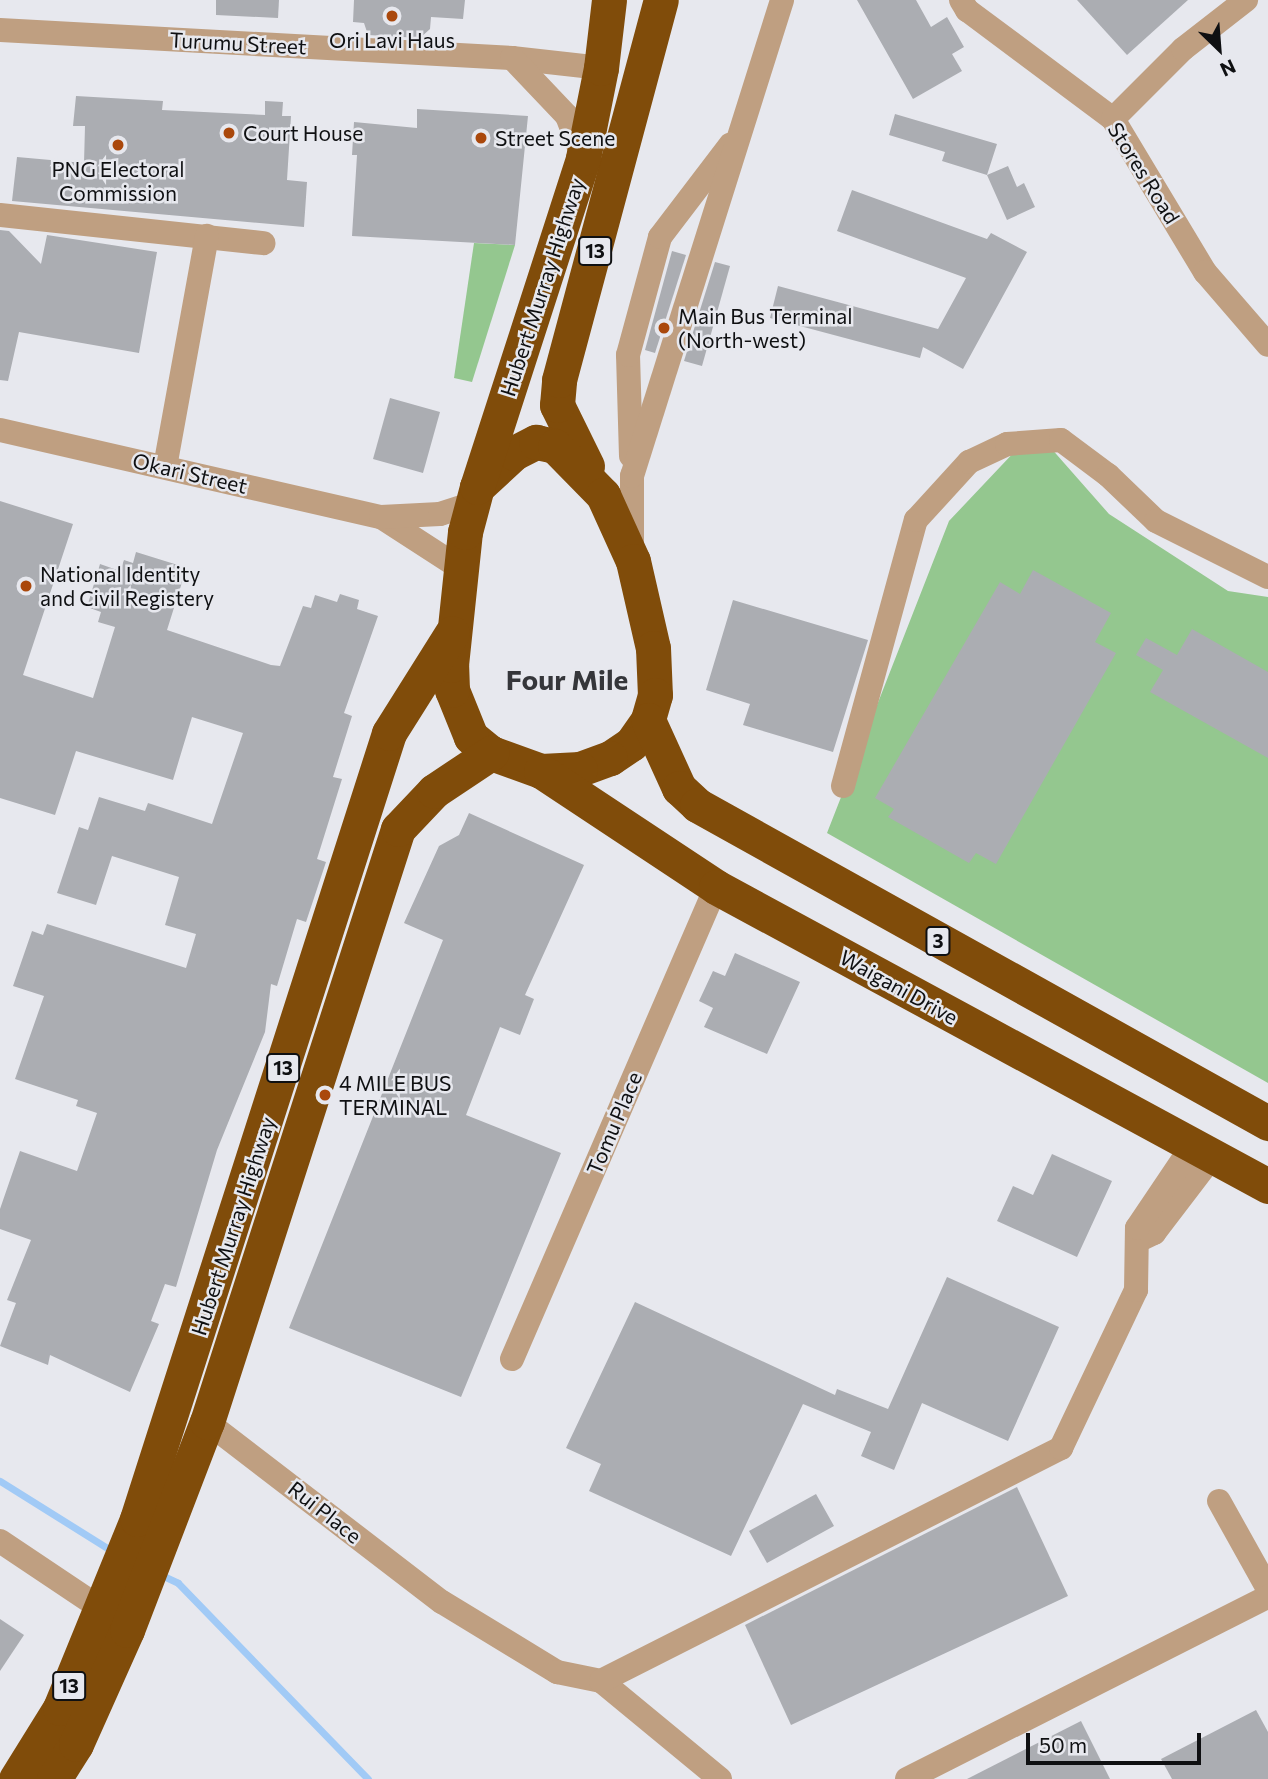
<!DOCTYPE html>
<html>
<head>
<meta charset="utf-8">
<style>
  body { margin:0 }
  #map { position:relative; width:1268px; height:1779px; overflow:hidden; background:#e7e8ee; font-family:Commissioner,sans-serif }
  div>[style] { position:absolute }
  .green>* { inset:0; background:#94c78f }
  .stream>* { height:7px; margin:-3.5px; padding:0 3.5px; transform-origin:3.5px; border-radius:3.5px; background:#a1caf6 }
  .building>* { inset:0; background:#abadb2 }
  .minor>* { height:24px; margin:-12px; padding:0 12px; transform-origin:12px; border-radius:12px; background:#bf9f81 }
  .highway>* { height:35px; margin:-17.5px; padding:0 17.5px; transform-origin:17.5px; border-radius:17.5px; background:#804c0a }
  .dots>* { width:19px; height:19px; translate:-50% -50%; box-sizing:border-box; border:4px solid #e7e8ee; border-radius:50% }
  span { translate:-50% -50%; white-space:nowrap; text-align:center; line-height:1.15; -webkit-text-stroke:5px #e7e8ee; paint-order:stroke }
  .shield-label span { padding:2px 5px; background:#e7e8ee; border:2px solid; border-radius:5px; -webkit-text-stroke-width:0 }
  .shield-label { font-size:19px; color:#0f1012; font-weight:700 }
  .poi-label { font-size:21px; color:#0f1012 }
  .left { translate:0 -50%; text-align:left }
  .street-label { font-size:21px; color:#0f1012 }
  .district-label { font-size:28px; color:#35363a; font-weight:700 }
  .north { position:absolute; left:1184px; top:14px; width:70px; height:70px; -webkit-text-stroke:5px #e7e8ee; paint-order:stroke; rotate:155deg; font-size:19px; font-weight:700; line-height:28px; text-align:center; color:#0f1012 }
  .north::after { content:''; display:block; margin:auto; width:24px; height:32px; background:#0f1012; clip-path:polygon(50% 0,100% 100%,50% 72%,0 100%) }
  .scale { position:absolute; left:1026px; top:1733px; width:175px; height:32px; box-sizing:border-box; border:4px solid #0f1012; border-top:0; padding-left:9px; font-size:21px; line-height:24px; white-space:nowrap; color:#0f1012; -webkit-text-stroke:5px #e7e8ee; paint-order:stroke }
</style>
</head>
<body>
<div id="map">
  <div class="green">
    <i style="clip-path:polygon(474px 243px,515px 245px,472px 382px,454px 378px)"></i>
    <i style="clip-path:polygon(1035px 430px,1109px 514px,1228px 591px,1268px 597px,1268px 1083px,827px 833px,949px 521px)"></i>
  </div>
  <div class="stream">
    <i style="left:0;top:1481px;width:132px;rotate:32deg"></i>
    <i style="left:157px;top:1573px;width:23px;rotate:25deg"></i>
    <i style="left:178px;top:1583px;width:273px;rotate:45.9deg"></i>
  </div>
  <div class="building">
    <i style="clip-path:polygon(216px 0,279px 0,278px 18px,216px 15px)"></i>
    <i style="clip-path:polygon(354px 0,465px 0,463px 19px,431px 17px,430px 29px,420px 38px,368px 35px,364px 23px,353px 22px)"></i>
    <i style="clip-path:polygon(857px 0,916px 0,931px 27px,947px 17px,964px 47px,952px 54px,962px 71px,913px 99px)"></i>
    <i style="clip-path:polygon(1077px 0,1188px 0,1127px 55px)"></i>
    <i style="clip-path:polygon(76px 96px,163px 101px,162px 110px,265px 115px,265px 101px,283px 102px,282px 116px,291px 116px,287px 180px,307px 182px,304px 227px,12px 201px,17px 157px,84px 163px,85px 126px,73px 126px)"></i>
    <i style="clip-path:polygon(417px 109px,528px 116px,515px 245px,352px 236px,357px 155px,352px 155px,354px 122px,417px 128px)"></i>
    <i style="clip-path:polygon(895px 114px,997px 144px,987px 175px,942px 161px,945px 152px,889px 135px)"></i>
    <i style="clip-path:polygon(1008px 166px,1017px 187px,1024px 183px,1035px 207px,1007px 220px,987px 175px)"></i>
    <i style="clip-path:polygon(852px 190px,987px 239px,991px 233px,1027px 252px,963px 369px,923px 347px,920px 358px,770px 318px,778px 286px,938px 329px,966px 278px,837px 231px)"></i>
    <i style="clip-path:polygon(0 230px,9px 231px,41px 264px,47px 235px,157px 252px,139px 353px,19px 332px,8px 381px,0 380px)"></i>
    <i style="clip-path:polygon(672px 251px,686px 255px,655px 353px,645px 350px)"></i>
    <i style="clip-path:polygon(715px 262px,730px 266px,702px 366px,684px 361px)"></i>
    <i style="clip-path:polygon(390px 398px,440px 412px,423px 473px,373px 459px)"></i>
    <i style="clip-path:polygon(0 501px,73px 524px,23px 675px,93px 698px,115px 627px,98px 622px,101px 612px,87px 607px,100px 564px,120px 571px,124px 560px,133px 563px,136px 552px,181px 566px,179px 574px,184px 576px,167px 630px,271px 665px,280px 666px,303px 606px,311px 608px,315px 595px,337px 602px,340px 594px,359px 600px,357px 609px,378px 616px,344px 713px,352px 716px,333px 777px,342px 779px,317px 859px,326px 862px,306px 922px,297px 919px,277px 986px,271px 984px,265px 1032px,217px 1150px,176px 1287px,165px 1284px,151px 1321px,159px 1324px,130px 1392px,50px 1355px,48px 1365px,0 1346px,16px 1303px,7px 1300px,31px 1240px,0 1229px,0 1209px,20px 1151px,77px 1171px,97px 1113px,76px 1106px,78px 1100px,15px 1079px,44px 996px,13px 986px,32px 931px,43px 935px,47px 924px,186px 968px,196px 934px,165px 925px,179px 877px,112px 856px,96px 905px,57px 893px,79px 827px,88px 830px,99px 797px,145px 811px,148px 803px,212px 824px,243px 733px,192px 717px,173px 780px,76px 751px,55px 815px,0 798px)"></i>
    <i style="clip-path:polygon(1033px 570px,1111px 613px,1095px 642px,1116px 653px,996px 864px,976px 853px,969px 863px,888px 817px,894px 809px,875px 798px,1000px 582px,1020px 594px)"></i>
    <i style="clip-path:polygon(733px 600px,868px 640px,833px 752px,743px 725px,750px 704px,706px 690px)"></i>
    <i style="clip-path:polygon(1192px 629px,1268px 672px,1268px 758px,1150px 692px,1163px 670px,1136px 655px,1146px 638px,1177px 655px)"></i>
    <i style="clip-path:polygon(469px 813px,584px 865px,525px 995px,534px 999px,520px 1035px,500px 1027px,466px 1115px,561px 1153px,461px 1397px,289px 1328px,443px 940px,404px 923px,439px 846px,459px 835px)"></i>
    <i style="clip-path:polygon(735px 953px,800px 982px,767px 1054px,704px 1027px,713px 1008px,699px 1001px,713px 971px,725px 976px)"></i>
    <i style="clip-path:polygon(1052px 1154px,1112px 1181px,1077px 1257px,997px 1221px,1013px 1186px,1033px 1195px)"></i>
    <i style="clip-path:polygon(947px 1277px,1059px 1327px,1008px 1441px,922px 1403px,894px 1470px,861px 1456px,871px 1432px,803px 1404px,731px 1556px,589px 1491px,601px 1464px,566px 1448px,635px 1302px,835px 1395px,837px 1389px,888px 1409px)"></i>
    <i style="clip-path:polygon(1017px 1487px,1068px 1596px,791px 1725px,745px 1625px)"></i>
    <i style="clip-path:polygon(816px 1494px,834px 1526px,767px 1563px,749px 1531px)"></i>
    <i style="clip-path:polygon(0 1619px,24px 1635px,0 1671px)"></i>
    <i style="clip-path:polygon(1256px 1710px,1268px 1732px,1268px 1779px,1172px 1779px,1161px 1759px)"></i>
    <i style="clip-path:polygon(1081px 1721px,1110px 1779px,967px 1779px)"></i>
  </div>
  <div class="minor">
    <i style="left:961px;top:0;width:12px;rotate:59deg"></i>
    <i style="left:967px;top:10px;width:182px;rotate:36.7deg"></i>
    <i style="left:1113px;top:119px;width:179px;rotate:59deg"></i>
    <i style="left:1205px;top:272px;width:96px;rotate:49.2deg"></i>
    <i style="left:0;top:30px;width:513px;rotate:3.13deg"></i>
    <i style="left:512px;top:58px;width:90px;rotate:6.4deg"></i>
    <i style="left:512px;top:58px;width:80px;rotate:46.5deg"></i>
    <i style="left:567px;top:116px;width:45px;rotate:69.1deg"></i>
    <i style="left:1113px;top:119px;width:99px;rotate:-45deg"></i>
    <i style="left:1183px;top:49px;width:80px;rotate:-37.9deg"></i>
    <i style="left:0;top:215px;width:265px;rotate:6.1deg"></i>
    <i style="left:0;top:430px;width:391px;rotate:12.9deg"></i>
    <i style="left:381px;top:517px;width:98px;rotate:32.9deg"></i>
    <i style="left:631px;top:456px;width:101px;rotate:-91.7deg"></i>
    <i style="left:628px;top:355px;width:122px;rotate:-74.8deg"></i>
    <i style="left:660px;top:237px;width:116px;rotate:-52.7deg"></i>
    <i style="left:165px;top:467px;width:235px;rotate:-79.7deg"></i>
    <i style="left:381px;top:517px;width:59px;rotate:-2.9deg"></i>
    <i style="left:440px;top:514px;width:35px;rotate:-18deg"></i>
    <i style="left:632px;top:550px;width:74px;rotate:-90deg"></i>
    <i style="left:632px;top:476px;width:499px;rotate:-72.5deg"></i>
    <i style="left:843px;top:786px;width:276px;rotate:-74.7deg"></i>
    <i style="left:916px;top:520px;width:79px;rotate:-47.6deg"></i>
    <i style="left:969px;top:462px;width:42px;rotate:-25.3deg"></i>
    <i style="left:1007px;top:444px;width:54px;rotate:-4.2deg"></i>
    <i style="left:1061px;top:440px;width:59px;rotate:36.7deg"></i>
    <i style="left:1108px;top:475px;width:66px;rotate:43.8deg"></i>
    <i style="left:1156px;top:521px;width:125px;rotate:26.6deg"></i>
    <i style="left:1137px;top:1241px;width:19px;rotate:-25deg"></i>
    <i style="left:1154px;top:1233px;width:96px;rotate:-52.7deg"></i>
    <i style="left:512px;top:1359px;width:514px;rotate:-66.63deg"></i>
    <i style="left:207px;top:1422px;width:296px;rotate:37.5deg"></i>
    <i style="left:442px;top:1602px;width:135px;rotate:31.3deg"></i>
    <i style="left:557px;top:1672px;width:45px;rotate:11.6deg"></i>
    <i style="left:1219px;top:1501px;width:101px;rotate:60.9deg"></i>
    <i style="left:0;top:1541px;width:120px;rotate:33.8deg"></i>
    <i style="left:720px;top:1779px;width:154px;rotate:-140.5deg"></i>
    <i style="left:601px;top:1681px;width:516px;rotate:-26.86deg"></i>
    <i style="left:1061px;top:1448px;width:175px;rotate:-64.6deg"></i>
    <i style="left:1136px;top:1290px;width:62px;rotate:-89.1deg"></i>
    <i style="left:1137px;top:1228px;width:99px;rotate:-56.1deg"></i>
    <i style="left:907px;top:1779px;width:404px;rotate:-26.8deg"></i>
  </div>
  <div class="highway">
    <i style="left:587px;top:466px;width:68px;rotate:-116.2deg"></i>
    <i style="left:557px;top:405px;width:25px;rotate:-85deg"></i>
    <i style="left:559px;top:380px;width:393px;rotate:-75deg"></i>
    <i style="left:477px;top:487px;width:50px;rotate:-42.6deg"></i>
    <i style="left:514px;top:453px;width:25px;rotate:-27deg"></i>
    <i style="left:536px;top:442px;width:19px;rotate:12deg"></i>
    <i style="left:555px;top:446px;width:69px;rotate:45.6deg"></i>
    <i style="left:603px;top:495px;width:72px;rotate:65.6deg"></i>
    <i style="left:633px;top:561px;width:89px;rotate:77.1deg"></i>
    <i style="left:653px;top:648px;width:47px;rotate:87.6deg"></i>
    <i style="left:655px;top:695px;width:26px;rotate:106deg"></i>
    <i style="left:648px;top:720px;width:29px;rotate:125deg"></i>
    <i style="left:631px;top:744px;width:25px;rotate:146deg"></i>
    <i style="left:610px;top:758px;width:32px;rotate:160deg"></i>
    <i style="left:580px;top:769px;width:39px;rotate:177deg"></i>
    <i style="left:541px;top:771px;width:53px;rotate:-160.2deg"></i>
    <i style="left:491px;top:753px;width:26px;rotate:-141deg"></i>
    <i style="left:471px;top:737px;width:51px;rotate:-112deg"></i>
    <i style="left:452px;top:690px;width:25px;rotate:-92deg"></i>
    <i style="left:451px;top:665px;width:134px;rotate:-84deg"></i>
    <i style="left:465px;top:532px;width:47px;rotate:-75.1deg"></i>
    <i style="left:477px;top:487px;width:346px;rotate:-72.1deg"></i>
    <i style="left:583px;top:158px;width:92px;rotate:-78.7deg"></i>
    <i style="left:601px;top:68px;width:68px;rotate:-83.3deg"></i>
    <i style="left:648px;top:720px;width:75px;rotate:65.5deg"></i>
    <i style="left:679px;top:788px;width:25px;rotate:43deg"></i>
    <i style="left:697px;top:805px;width:654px;rotate:29.11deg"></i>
    <i style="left:541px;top:771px;width:210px;rotate:33.5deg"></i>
    <i style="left:716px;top:887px;width:628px;rotate:28.44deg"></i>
    <i style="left:16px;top:1779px;width:84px;rotate:-58.2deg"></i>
    <i style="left:60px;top:1708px;width:204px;rotate:-67.8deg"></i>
    <i style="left:137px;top:1519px;width:825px;rotate:-72.22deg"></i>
    <i style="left:389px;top:733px;width:118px;rotate:-57.8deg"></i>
    <i style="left:54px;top:1779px;width:41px;rotate:-57.8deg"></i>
    <i style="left:76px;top:1744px;width:125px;rotate:-65.9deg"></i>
    <i style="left:127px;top:1630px;width:223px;rotate:-69deg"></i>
    <i style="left:207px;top:1422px;width:623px;rotate:-72.15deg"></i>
    <i style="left:398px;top:829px;width:52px;rotate:-46.5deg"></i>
    <i style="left:434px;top:791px;width:69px;rotate:-33.7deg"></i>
  </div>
  <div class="dots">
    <i style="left:392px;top:16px;background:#aa480c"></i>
    <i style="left:229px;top:133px;background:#aa480c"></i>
    <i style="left:481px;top:138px;background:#aa480c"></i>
    <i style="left:118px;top:145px;background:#aa480c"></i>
    <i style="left:664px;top:328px;background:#aa480c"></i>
    <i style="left:26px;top:586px;background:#aa480c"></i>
    <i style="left:325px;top:1095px;background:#aa480c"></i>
  </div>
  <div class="shield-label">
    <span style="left:595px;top:251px">13</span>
    <span style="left:938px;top:941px">3</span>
    <span style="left:283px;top:1068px">13</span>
    <span style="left:69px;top:1686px">13</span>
  </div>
  <div class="poi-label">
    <span style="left:392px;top:40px">Ori Lavi Haus</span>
    <span class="left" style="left:243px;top:133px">Court House</span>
    <span class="left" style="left:495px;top:138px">Street Scene</span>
    <span style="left:118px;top:181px">PNG Electoral<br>Commission</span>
    <span class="left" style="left:678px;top:328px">Main Bus Terminal<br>(North-west)</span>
    <span class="left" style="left:40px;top:586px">National Identity<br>and Civil Registery</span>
    <span class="left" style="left:339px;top:1095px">4 MILE BUS<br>TERMINAL</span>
  </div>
  <div class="street-label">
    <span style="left:238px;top:43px;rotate:3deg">Turumu Street</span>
    <span style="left:1144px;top:173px;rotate:58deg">Stores Road</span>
    <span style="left:542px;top:287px;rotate:-72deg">Hubert Murray Highway</span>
    <span style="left:190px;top:473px;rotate:13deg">Okari Street</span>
    <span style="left:899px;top:987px;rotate:29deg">Waigani Drive</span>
    <span style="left:614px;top:1123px;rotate:-67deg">Tomu Place</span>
    <span style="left:233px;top:1226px;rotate:-72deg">Hubert Murray Highway</span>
    <span style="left:325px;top:1512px;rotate:38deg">Rui Place</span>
  </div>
  <div class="district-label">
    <span style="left:567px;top:679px">Four Mile</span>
  </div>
  <div class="north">N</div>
  <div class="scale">50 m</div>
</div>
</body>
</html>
